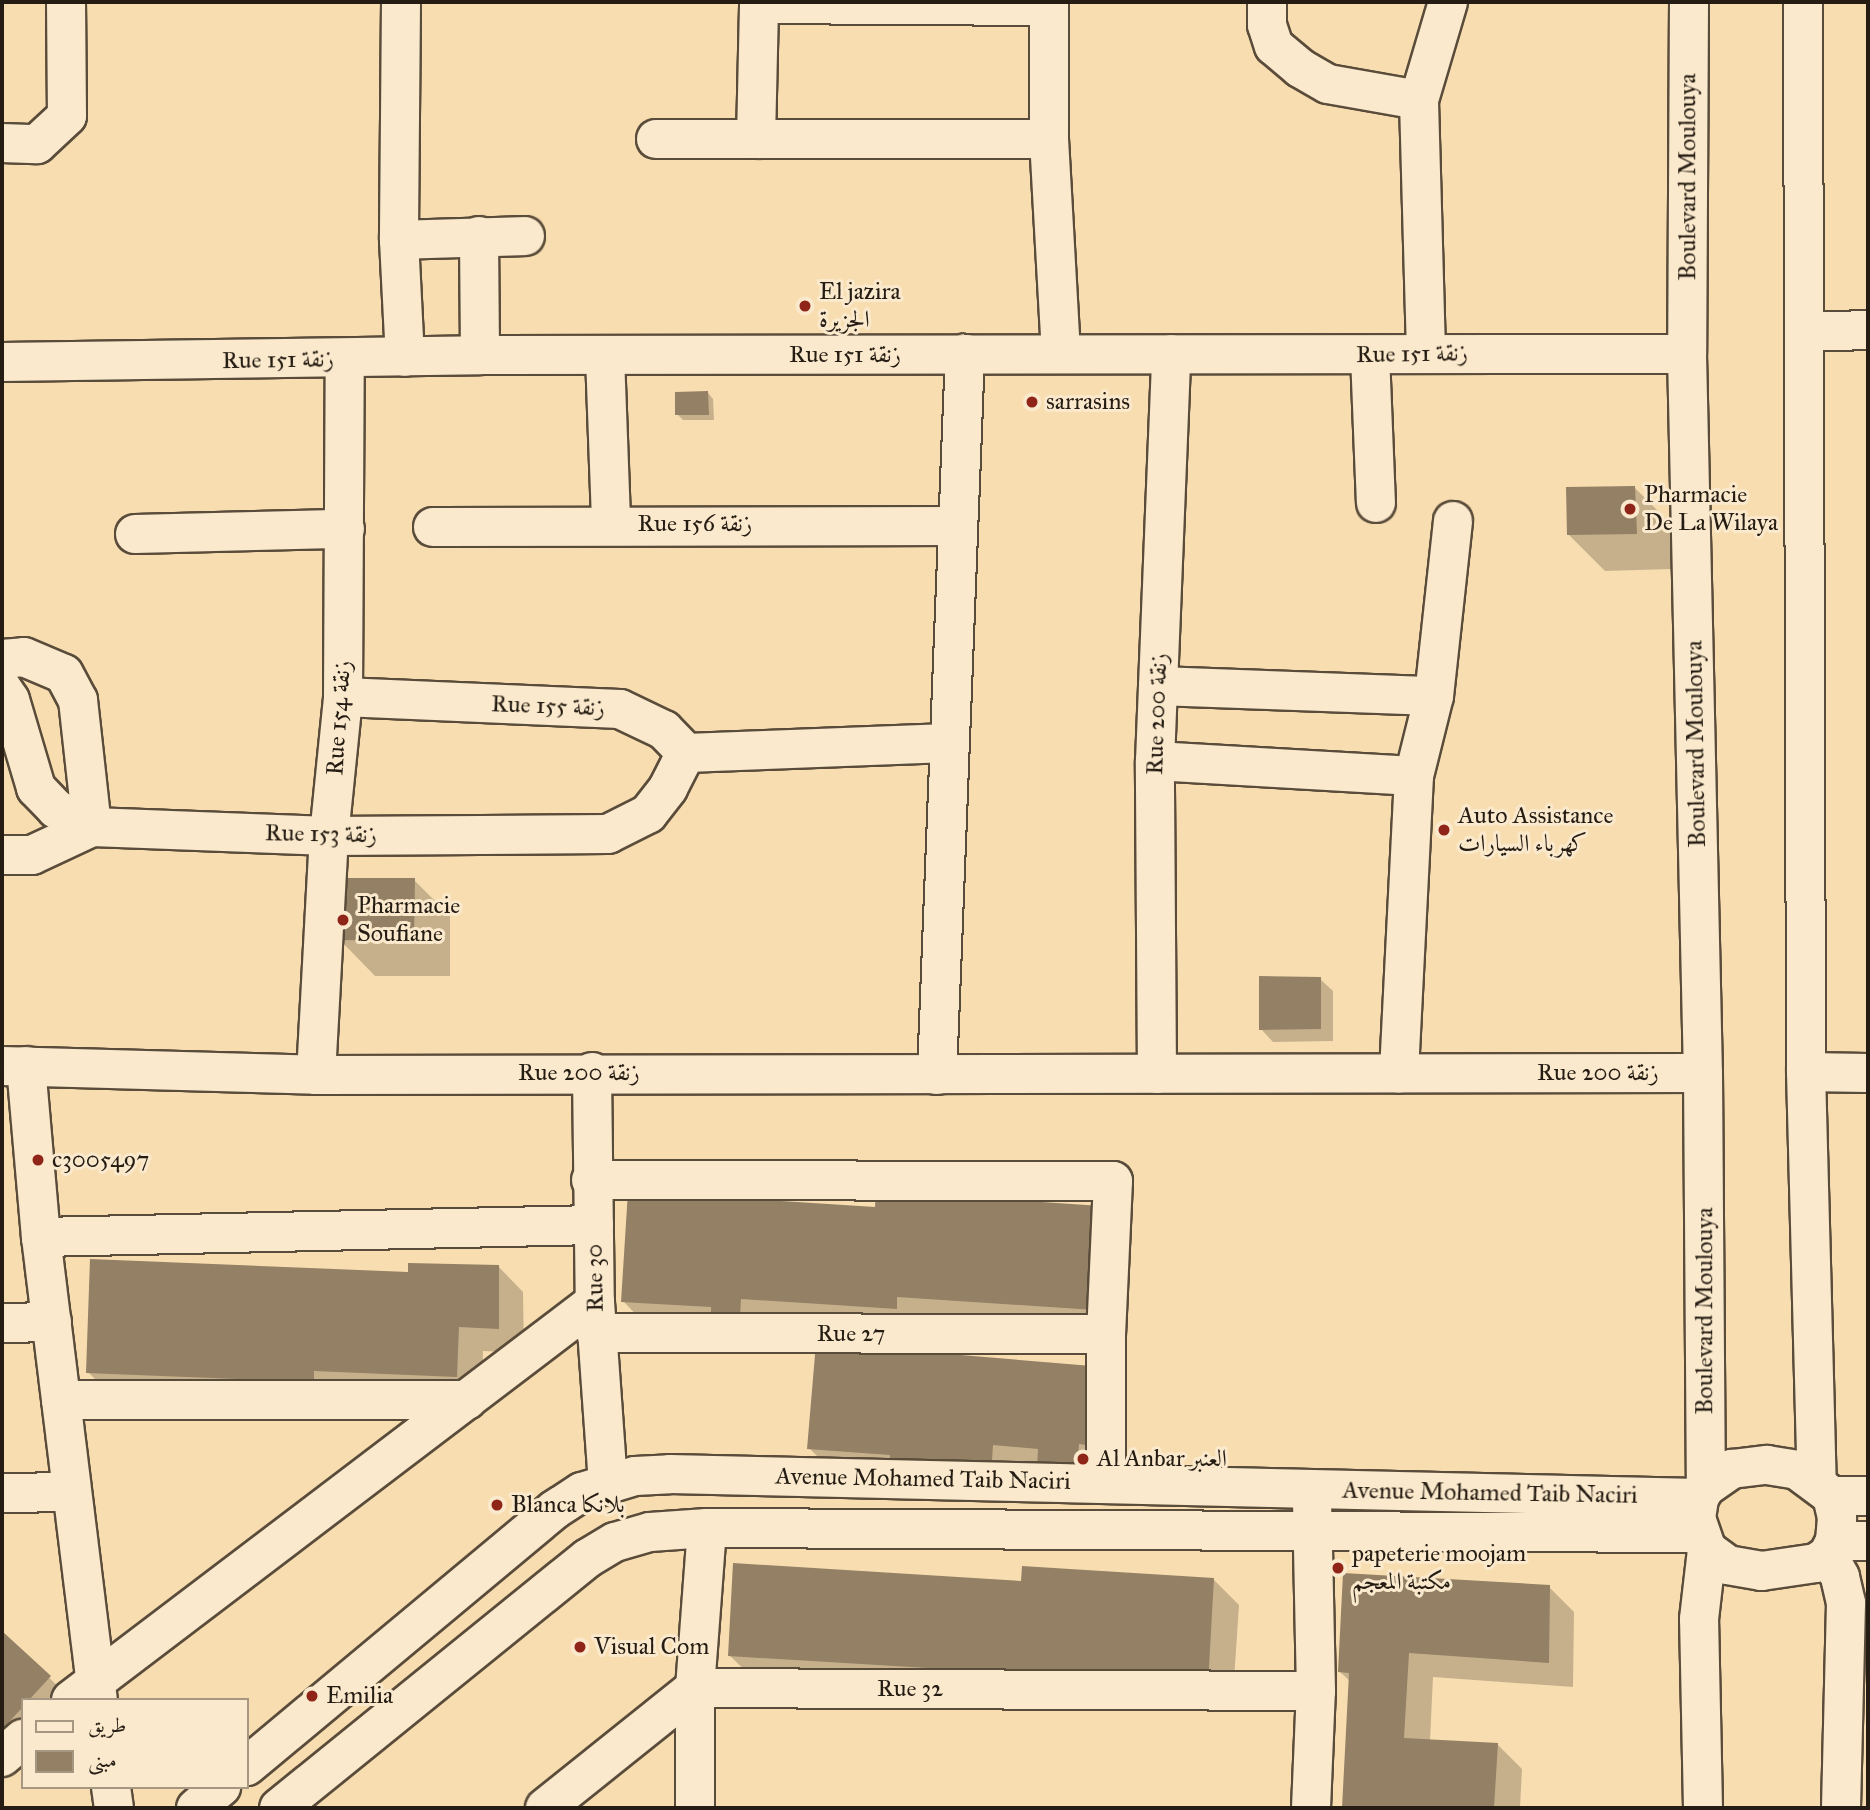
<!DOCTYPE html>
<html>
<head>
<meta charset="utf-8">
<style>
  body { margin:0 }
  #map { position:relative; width:1870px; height:1810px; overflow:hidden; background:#f8ddb0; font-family:"IM FELL Great Primer",Amiri,serif }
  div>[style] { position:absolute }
  .shadow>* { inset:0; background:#0003 }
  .building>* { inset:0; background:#938065 }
  .roads { filter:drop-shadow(2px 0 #5a4c3a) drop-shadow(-2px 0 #5a4c3a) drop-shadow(0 2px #5a4c3a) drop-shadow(0 -2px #5a4c3a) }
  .minor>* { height:38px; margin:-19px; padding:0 19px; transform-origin:19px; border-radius:19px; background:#fae9cc }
  .dots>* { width:19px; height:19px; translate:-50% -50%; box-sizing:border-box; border:4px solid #fae9cc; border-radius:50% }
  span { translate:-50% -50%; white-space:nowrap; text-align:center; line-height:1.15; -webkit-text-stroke:6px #fae9cc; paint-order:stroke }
  .street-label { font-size:24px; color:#251c13 }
  .poi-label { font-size:24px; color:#251c13 }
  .left { translate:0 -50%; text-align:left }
  .frame { position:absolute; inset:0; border:4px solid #251c13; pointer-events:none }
  .legend { position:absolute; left:21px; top:1698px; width:228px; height:91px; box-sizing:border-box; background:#fae9cc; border:2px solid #a59782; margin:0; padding:9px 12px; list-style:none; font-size:21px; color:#251c13 }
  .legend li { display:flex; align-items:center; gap:14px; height:35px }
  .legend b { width:35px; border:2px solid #a59782 }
</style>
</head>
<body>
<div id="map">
  <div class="shadow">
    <i style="clip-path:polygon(708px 393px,713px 399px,714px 420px,683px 420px,677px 414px)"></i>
    <i style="clip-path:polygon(1635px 488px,1671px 524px,1672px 569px,1605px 571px,1569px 535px)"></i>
    <i style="clip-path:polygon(414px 880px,450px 916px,450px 976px,375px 976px,340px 940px)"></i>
    <i style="clip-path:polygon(1320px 979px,1333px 991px,1333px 1041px,1273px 1042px,1261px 1029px)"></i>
    <i style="clip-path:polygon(1101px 1207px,1119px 1334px,648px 1327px,623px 1301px,877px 1209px)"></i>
    <i style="clip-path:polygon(498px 1266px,523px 1292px,524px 1353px,483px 1351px,482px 1402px,113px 1397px,88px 1372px,409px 1274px)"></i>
    <i style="clip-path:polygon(1116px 1393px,1110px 1469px,834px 1473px,809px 1448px)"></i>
    <i style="clip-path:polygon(1214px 1580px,1239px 1605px,1232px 1710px,755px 1680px,729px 1655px,1023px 1583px)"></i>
    <i style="clip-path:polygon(1549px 1587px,1574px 1612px,1573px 1687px,1433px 1677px,1430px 1741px,1497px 1744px,1522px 1769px,1520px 1808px,1344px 1808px,1351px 1682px,1340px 1672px)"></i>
    <i style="clip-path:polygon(2px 1633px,62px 1690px,53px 1700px,23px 1700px,23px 1732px,2px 1752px)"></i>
  </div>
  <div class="building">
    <i style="clip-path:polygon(708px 391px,709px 415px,675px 415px,675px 392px)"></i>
    <i style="clip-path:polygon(1635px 486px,1637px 534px,1567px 535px,1566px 487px)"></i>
    <i style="clip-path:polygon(338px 878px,415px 878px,414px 941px,338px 940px)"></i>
    <i style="clip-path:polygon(1259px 976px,1321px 977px,1321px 1029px,1259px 1030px)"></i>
    <i style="clip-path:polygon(628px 1191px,875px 1207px,876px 1191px,1101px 1206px,1095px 1310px,897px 1297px,897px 1309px,741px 1299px,740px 1317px,711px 1316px,711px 1307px,621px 1302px)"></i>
    <i style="clip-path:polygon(90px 1259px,408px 1272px,408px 1263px,499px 1265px,499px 1329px,459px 1327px,457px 1377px,314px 1371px,314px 1382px,86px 1373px)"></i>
    <i style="clip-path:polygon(816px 1343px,1092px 1366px,1086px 1445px,1079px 1444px,1077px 1472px,1037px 1469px,1038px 1449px,993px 1445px,991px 1477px,889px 1468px,890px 1455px,807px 1449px)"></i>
    <i style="clip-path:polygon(733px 1563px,1021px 1581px,1022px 1566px,1214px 1578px,1208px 1685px,728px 1656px)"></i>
    <i style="clip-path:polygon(1343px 1573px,1550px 1585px,1549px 1663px,1409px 1653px,1404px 1738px,1498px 1743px,1494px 1808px,1342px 1808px,1349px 1673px,1338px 1672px)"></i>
    <i style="clip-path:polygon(2px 1631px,51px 1676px,29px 1700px,23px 1700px,23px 1707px,2px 1729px)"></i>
  </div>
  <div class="roads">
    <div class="minor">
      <i style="left:401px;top:2px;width:238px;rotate:90.5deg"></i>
      <i style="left:399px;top:240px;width:117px;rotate:87.1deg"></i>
      <i style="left:1049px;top:2px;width:137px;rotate:90deg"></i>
      <i style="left:1049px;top:139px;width:215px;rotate:86.8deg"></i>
      <i style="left:1267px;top:2px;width:23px;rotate:90deg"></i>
      <i style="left:1267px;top:25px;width:22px;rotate:72deg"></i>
      <i style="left:1274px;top:46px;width:34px;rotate:40deg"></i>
      <i style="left:1300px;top:68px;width:32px;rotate:30deg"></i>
      <i style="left:1328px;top:84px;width:92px;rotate:10deg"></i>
      <i style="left:1689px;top:2px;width:352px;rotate:90.3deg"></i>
      <i style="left:1687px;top:354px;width:719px;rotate:88.73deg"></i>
      <i style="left:1703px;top:1073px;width:414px;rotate:89.6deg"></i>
      <i style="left:1803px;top:2px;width:1070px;rotate:89.84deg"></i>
      <i style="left:1806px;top:1072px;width:409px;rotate:88.5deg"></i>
      <i style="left:759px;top:4px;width:290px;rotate:0.4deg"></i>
      <i style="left:656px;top:139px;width:393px"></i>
      <i style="left:756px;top:139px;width:137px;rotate:-88.7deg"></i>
      <i style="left:2px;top:143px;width:35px;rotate:2deg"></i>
      <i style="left:37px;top:144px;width:41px;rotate:-43deg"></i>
      <i style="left:67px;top:116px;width:114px;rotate:-90.5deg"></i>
      <i style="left:479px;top:236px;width:119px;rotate:89.5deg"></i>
      <i style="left:399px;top:240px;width:126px;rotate:-1.8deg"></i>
      <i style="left:1804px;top:332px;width:64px;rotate:-1.8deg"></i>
      <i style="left:1426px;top:352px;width:252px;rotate:-91.6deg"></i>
      <i style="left:1419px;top:100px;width:102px;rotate:-73.5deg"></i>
      <i style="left:1370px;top:355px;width:148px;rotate:87.7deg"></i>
      <i style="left:605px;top:356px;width:167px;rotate:87.9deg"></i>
      <i style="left:2px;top:362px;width:478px;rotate:-0.8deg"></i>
      <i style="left:480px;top:355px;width:1207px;rotate:-0.05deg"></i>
      <i style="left:433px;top:527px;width:524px;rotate:-0.11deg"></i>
      <i style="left:135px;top:534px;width:210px;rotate:-1.4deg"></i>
      <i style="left:2px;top:659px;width:22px;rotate:-5deg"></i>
      <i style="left:24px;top:657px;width:43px;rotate:23deg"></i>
      <i style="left:64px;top:674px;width:30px;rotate:62deg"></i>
      <i style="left:78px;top:700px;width:128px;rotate:83.7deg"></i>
      <i style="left:1158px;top:686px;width:276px;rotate:2.1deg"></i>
      <i style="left:1434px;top:696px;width:176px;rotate:-83.8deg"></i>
      <i style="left:2px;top:688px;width:14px;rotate:56deg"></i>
      <i style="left:10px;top:700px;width:92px;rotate:73.5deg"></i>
      <i style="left:36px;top:788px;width:29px;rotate:46deg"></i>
      <i style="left:56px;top:809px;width:40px;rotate:26.6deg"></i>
      <i style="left:92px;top:827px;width:237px;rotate:2.2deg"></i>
      <i style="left:329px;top:836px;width:279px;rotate:-0.4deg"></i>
      <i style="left:608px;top:834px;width:45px;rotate:-26.6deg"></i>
      <i style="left:648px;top:814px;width:33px;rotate:-52deg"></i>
      <i style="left:668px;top:788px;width:39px;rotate:-63deg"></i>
      <i style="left:343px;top:697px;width:277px;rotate:2.5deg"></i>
      <i style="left:620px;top:709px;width:49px;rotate:25.5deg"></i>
      <i style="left:664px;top:730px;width:32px;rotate:46deg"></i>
      <i style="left:686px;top:753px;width:263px;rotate:-2.2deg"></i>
      <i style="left:1155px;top:761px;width:259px;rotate:3.3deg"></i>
      <i style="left:1414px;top:776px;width:298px;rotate:92.9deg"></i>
      <i style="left:1414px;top:776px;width:82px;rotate:-76deg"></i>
      <i style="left:2px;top:855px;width:30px"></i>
      <i style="left:32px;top:855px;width:66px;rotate:-25deg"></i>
      <i style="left:2px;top:1066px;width:314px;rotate:1.6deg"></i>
      <i style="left:316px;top:1075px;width:1387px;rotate:-0.08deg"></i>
      <i style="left:26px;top:1066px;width:172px;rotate:85deg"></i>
      <i style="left:41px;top:1237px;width:466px;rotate:83deg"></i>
      <i style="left:592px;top:1072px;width:230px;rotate:89.3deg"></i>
      <i style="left:595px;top:1302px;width:182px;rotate:85.9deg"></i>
      <i style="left:1806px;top:1072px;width:62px;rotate:0.9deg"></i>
      <i style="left:1157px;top:1074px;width:313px;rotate:-90.4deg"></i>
      <i style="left:1155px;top:761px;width:407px;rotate:-87.7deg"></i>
      <i style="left:316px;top:1075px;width:239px;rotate:-86.9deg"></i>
      <i style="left:329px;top:836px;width:140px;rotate:-84.2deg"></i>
      <i style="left:343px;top:697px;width:338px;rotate:-89.7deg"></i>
      <i style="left:937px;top:1075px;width:722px;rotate:-87.78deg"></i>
      <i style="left:591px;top:1180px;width:522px;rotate:0.11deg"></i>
      <i style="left:1113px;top:1181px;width:153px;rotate:92.6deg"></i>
      <i style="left:1106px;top:1334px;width:149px;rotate:90deg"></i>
      <i style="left:41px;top:1237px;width:553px;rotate:-1.24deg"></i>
      <i style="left:2px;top:1323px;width:50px;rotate:-1.1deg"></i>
      <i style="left:596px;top:1333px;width:510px;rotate:0.11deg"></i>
      <i style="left:61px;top:1400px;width:406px"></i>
      <i style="left:1767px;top:1465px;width:30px;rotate:9deg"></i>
      <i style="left:1797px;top:1470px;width:44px;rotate:36.6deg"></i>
      <i style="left:1832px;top:1496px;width:23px;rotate:77deg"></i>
      <i style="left:1837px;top:1518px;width:23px;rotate:95deg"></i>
      <i style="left:1835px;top:1541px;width:16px;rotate:117deg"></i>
      <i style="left:1828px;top:1555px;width:14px;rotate:146deg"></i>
      <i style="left:1816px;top:1563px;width:55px;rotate:171.6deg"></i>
      <i style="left:1762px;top:1571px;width:35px;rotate:-170deg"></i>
      <i style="left:1728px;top:1565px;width:26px;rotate:-144deg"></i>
      <i style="left:1707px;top:1550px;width:34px;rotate:-109deg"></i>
      <i style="left:1696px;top:1518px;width:20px;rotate:-81deg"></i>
      <i style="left:1699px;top:1498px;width:13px;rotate:-58deg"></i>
      <i style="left:1706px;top:1487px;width:32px;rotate:-35deg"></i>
      <i style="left:1732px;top:1469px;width:35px;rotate:-7deg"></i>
      <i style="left:2px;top:1493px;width:69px;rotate:-0.8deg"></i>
      <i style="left:1832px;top:1496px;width:36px"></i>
      <i style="left:1835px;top:1541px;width:33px"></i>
      <i style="left:1828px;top:1555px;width:25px;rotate:61deg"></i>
      <i style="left:1840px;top:1577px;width:27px;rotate:77deg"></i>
      <i style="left:1846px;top:1603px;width:205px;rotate:91.4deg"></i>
      <i style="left:71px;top:1700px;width:658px;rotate:-37.22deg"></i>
      <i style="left:2px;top:1757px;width:28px;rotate:-41deg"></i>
      <i style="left:247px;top:1766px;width:400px;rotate:-39.8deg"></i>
      <i style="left:554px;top:1510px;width:33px;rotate:-33deg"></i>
      <i style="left:582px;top:1492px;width:55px;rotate:-16.8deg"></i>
      <i style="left:635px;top:1476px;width:35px;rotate:-3deg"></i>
      <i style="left:670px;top:1474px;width:1029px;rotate:1.34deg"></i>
      <i style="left:111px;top:1787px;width:21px;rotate:82deg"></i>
      <i style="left:196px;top:1808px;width:33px;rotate:-40deg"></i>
      <i style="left:279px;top:1808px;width:397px;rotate:-39deg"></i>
      <i style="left:588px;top:1558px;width:31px;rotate:-31deg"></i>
      <i style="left:615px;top:1542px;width:36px;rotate:-16deg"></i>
      <i style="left:650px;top:1532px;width:57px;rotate:-4deg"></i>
      <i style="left:707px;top:1528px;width:993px;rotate:0.29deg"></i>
      <i style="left:545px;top:1808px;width:192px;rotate:-38.7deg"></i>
      <i style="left:695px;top:1688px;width:621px;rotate:0.28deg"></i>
      <i style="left:695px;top:1808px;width:120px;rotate:-90deg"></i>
      <i style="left:695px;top:1688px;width:160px;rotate:-85.7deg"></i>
      <i style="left:1311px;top:1808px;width:117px;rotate:-87.6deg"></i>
      <i style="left:1316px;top:1691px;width:187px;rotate:-91.2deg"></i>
      <i style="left:1703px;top:1808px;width:189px;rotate:-91.2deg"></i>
      <i style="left:1699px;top:1619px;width:69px;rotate:-83.4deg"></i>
    </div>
  </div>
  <div class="dots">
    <i style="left:805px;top:306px;background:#8f2418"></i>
    <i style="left:1032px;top:402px;background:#8f2418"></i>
    <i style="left:1630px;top:509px;background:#8f2418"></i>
    <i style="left:1444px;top:830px;background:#8f2418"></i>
    <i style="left:343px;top:920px;background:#8f2418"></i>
    <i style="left:38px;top:1160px;background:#8f2418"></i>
    <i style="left:1083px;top:1459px;background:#8f2418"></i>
    <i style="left:497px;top:1505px;background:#8f2418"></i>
    <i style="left:1338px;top:1568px;background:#8f2418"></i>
    <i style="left:580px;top:1647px;background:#8f2418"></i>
    <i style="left:312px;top:1696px;background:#8f2418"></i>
  </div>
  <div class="street-label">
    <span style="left:1688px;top:177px;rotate:-90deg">Boulevard Moulouya</span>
    <span style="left:1412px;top:354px;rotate:-1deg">Rue 151 زنقة</span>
    <span style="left:845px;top:355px">Rue 151 زنقة</span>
    <span style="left:278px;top:360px;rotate:-1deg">Rue 151 زنقة</span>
    <span style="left:695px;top:524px">Rue 156 زنقة</span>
    <span style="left:548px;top:706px;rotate:2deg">Rue 155 زنقة</span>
    <span style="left:1157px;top:714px;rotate:-88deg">Rue 200 زنقة</span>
    <span style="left:339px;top:718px;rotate:-86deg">Rue 154 زنقة</span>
    <span style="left:1696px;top:744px;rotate:-91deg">Boulevard Moulouya</span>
    <span style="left:321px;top:834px;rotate:1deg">Rue 153 زنقة</span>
    <span style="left:579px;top:1073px">Rue 200 زنقة</span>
    <span style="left:1598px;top:1073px">Rue 200 زنقة</span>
    <span style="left:595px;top:1278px;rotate:-91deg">Rue 30</span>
    <span style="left:1705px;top:1311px;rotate:-90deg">Boulevard Moulouya</span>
    <span style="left:851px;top:1334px">Rue 27</span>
    <span style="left:923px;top:1479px;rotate:1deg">Avenue Mohamed Taib Naciri</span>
    <span style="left:1490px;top:1493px;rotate:1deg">Avenue Mohamed Taib Naciri</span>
    <span style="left:910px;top:1689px">Rue 32</span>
  </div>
  <div class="poi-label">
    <span class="left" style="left:819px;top:306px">El jazira<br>الجزيرة</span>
    <span class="left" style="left:1046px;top:402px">sarrasins</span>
    <span class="left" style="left:1644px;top:509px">Pharmacie<br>De La Wilaya</span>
    <span class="left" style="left:1458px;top:830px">Auto Assistance<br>كهرباء السيارات</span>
    <span class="left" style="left:357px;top:920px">Pharmacie<br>Soufiane</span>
    <span class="left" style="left:52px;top:1160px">c3005497</span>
    <span class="left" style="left:1097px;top:1459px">Al Anbar العنبر</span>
    <span class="left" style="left:511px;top:1505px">Blanca بلانكا</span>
    <span class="left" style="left:1352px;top:1568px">papeterie moojam<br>مكتبة المعجم</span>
    <span class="left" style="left:594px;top:1647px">Visual Com</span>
    <span class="left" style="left:326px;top:1696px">Emilia</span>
  </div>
  <div class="frame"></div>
  <ul class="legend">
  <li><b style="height:9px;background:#fae9cc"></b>طريق</li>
  <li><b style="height:19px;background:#938065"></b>مبنى</li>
  </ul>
</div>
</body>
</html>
